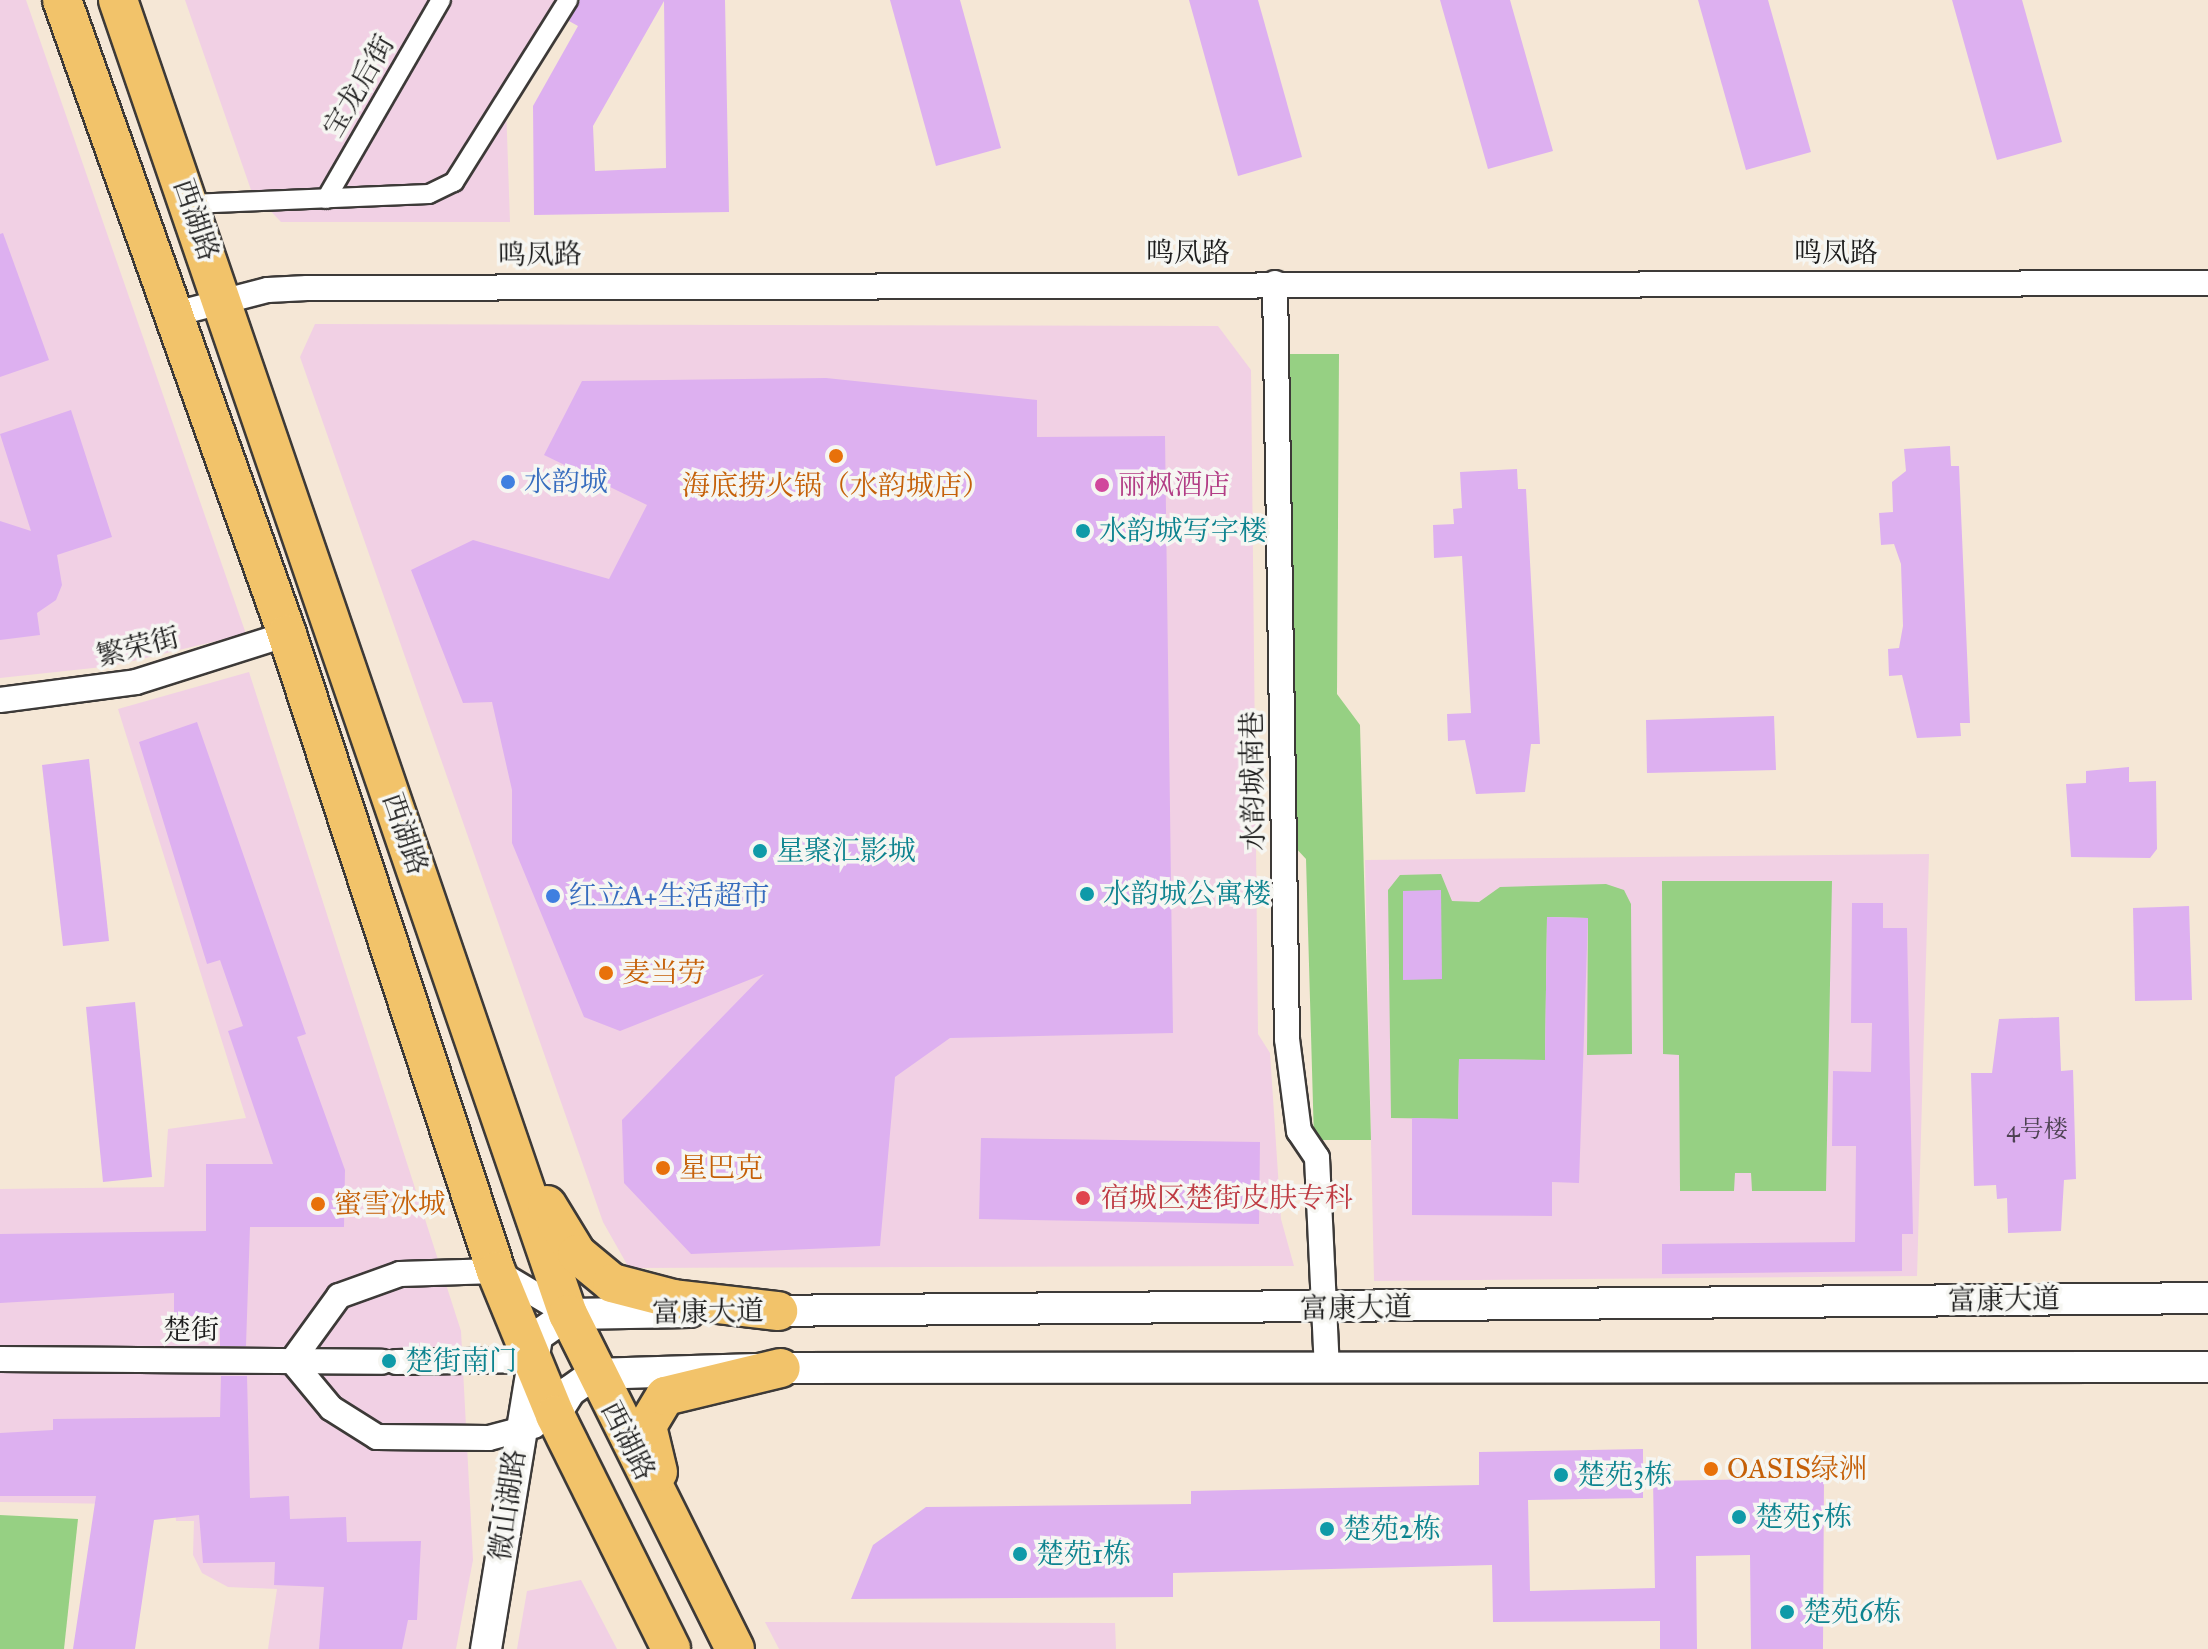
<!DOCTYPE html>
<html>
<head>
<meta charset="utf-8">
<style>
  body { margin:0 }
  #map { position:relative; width:2208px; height:1649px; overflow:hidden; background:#f5e7d6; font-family:"IM FELL Great Primer","Noto Serif SC",serif }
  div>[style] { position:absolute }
  .built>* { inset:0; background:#f1d0e4 }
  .green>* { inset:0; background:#96d083 }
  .building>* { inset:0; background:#ddb0f0 }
  .roads { filter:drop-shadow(2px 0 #3d3a38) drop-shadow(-2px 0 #3d3a38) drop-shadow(0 2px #3d3a38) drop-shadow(0 -2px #3d3a38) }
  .pedestrian>* { height:18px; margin:-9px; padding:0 9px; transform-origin:9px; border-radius:9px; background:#fff }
  .minor>* { height:24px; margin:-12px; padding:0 12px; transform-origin:12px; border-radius:12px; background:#fff }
  .tertiary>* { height:30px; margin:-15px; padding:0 15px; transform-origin:15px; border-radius:15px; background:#fff }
  .primary>* { height:38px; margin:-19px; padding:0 19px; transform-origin:19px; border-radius:19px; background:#f2c36a }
  .dots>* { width:22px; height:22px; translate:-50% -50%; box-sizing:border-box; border:4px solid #f6f6f2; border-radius:50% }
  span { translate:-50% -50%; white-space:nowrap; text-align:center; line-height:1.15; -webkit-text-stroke:7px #f6f6f2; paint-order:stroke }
  .number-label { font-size:24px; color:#4c4151 }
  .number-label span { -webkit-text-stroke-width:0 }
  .street-label { font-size:28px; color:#1c1c1c }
  .shop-label { font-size:28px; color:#366cbe }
  .left { translate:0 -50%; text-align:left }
  .hotel-label { font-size:28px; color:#b23c85 }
  .food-label { font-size:28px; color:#c56008 }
  .culture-label { font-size:28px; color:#0d838f }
  .health-label { font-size:28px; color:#be3a42 }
</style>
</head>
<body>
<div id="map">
  <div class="built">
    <i style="clip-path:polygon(0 0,26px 0,246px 634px,112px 666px,0 678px)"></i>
    <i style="clip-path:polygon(185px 0,569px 0,506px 105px,510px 222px,281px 222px,251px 190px)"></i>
    <i style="clip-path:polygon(315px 324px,1218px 326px,1251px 370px,1258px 1034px,1270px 1053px,1281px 1219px,1294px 1266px,629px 1268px,603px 1222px,300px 357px)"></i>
    <i style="clip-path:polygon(249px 672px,461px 1331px,473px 1560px,456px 1649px,268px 1649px,277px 1589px,228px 1587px,202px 1573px,193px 1555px,194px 1521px,176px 1521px,175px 1505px,0 1502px,0 1189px,164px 1187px,168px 1129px,246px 1118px,118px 709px)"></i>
    <i style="clip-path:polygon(1929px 854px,1917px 1276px,1374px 1281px,1365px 860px)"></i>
    <i style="clip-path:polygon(581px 1580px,617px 1649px,517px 1649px,527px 1591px)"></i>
    <i style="clip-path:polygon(765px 1622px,1115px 1623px,1116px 1649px,779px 1649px)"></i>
  </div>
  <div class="green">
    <i style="clip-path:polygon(1289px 354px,1339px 354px,1337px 694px,1360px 725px,1371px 1140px,1314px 1140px,1306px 859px,1293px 845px)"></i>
    <i style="clip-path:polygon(1441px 874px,1452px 901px,1479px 902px,1500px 887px,1606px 884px,1624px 890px,1631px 904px,1632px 1054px,1587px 1055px,1588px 918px,1547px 917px,1545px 1060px,1459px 1059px,1458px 1119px,1391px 1118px,1388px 890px,1400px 875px)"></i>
    <i style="clip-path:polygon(1662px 881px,1832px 881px,1826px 1191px,1752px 1191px,1751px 1173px,1735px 1173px,1734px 1191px,1680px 1191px,1679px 1055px,1663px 1054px)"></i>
    <i style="clip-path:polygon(0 1515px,78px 1519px,64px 1649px,0 1649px)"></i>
  </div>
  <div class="building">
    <i style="clip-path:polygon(evenodd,580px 0,725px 0,729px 212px,534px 215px,533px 106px,578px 26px,569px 21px,580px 0,664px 1px,666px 168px,595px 171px,593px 126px,664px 1px)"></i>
    <i style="clip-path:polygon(890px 0,960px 0,1001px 148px,936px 166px)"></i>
    <i style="clip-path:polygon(1189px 0,1258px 0,1302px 157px,1238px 176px)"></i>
    <i style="clip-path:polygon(1440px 0,1510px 0,1553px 151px,1488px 169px)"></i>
    <i style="clip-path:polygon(1698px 0,1768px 0,1811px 152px,1746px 170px)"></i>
    <i style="clip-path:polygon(1952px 0,2022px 0,2062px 142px,1997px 160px)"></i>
    <i style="clip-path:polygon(3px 233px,49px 360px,0 377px,0 234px)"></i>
    <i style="clip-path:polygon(826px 378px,1037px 400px,1037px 437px,1165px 436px,1173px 1033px,950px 1038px,895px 1077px,880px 1246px,691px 1254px,624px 1183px,622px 1120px,764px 974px,620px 1031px,584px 1017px,512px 843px,512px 790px,492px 702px,463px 703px,411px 570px,473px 540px,609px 579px,647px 505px,544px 455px,582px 381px)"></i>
    <i style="clip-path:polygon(71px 410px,112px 537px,57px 555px,62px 585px,56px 600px,37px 613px,40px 635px,0 640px,0 521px,31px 531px,0 434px)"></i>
    <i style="clip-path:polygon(1950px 446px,1951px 466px,1959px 466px,1970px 723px,1960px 723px,1961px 736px,1917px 738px,1902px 675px,1889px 676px,1888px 649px,1899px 648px,1903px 626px,1901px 564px,1894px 544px,1881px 545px,1879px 513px,1893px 512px,1892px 482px,1906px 471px,1904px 449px)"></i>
    <i style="clip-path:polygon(1517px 469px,1518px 489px,1526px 489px,1540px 744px,1531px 744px,1525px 792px,1476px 794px,1465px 740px,1448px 741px,1447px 714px,1471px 713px,1462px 556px,1434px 558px,1433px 525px,1454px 524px,1453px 509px,1462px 508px,1460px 472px)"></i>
    <i style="clip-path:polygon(1774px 716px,1776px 770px,1647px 773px,1646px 720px)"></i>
    <i style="clip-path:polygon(197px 722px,306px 1034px,297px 1037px,345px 1170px,344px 1227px,250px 1227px,246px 1346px,220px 1346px,220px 1316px,174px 1316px,174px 1293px,0 1303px,0 1234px,206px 1231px,206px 1164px,273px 1164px,228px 1031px,243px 1026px,220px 960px,207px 964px,139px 742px)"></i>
    <i style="clip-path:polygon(89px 759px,109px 941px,63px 946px,42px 765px)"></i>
    <i style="clip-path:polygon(2129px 767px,2129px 782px,2156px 781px,2157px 849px,2150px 858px,2071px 857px,2066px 784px,2086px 783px,2086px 771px)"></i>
    <i style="clip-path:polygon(1441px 890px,1442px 979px,1403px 980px,1403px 891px)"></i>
    <i style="clip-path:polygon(1852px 903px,1883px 903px,1883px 928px,1907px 928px,1913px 1234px,1902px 1234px,1902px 1271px,1662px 1274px,1662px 1244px,1855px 1242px,1856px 1146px,1832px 1146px,1833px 1071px,1871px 1072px,1872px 1023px,1851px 1023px)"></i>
    <i style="clip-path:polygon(2189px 906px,2192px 1000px,2135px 1001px,2133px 908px)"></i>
    <i style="clip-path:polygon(1547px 917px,1588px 918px,1579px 1183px,1552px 1182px,1552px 1216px,1412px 1215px,1412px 1118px,1458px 1119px,1459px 1059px,1545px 1060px)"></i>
    <i style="clip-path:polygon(135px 1002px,152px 1177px,103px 1182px,86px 1007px)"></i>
    <i style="clip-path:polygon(2059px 1017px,2061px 1071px,2073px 1070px,2076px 1179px,2064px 1180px,2061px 1231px,2008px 1233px,2007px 1198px,1997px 1199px,1996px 1185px,1974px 1186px,1971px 1073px,1992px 1073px,1999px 1019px)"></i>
    <i style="clip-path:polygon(981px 1138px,1260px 1142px,1259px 1224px,979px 1219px)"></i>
    <i style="clip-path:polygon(221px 1376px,247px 1376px,250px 1498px,289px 1496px,290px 1519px,346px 1517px,347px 1542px,421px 1541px,417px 1620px,408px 1620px,402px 1649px,319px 1649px,324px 1587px,274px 1585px,275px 1562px,203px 1563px,199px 1515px,154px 1520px,135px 1649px,73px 1649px,96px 1496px,0 1496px,0 1433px,53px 1430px,53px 1419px,220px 1417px)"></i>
    <i style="clip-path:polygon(1643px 1449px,1643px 1498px,1528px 1500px,1530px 1591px,1655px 1588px,1653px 1481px,1824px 1478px,1823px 1649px,1751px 1649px,1750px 1555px,1696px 1556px,1697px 1649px,1660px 1649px,1660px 1621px,1493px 1622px,1492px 1565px,1173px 1573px,1173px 1597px,851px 1599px,873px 1545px,926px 1507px,1191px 1504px,1191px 1491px,1479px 1485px,1479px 1452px)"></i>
  </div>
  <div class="roads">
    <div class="pedestrian">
      <i style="left:326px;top:199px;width:230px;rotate:-60deg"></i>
      <i style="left:190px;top:204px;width:239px;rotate:-2.4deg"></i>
      <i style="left:429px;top:194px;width:28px;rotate:-26deg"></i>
      <i style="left:454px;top:182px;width:215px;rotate:-57.9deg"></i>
    </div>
    <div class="minor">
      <i style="left:1275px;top:283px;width:756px;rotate:89.09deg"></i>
      <i style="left:1287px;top:1039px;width:93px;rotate:82.6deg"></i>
      <i style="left:1299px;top:1131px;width:32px;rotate:56deg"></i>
      <i style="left:1317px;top:1158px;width:209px;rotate:87.3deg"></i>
      <i style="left:171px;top:315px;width:100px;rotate:-14.5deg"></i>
      <i style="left:268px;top:290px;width:39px;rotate:-3deg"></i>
      <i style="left:307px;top:288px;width:1901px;rotate:-0.15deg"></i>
      <i style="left:0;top:700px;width:137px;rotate:-7.5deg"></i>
      <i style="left:136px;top:682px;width:158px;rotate:-17.6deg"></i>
      <i style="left:0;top:1359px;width:382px;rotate:0.4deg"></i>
      <i style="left:396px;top:1362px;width:134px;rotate:-0.9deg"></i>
      <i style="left:534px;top:1426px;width:47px;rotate:165.1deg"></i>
      <i style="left:489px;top:1438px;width:112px;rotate:-179.5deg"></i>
      <i style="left:377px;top:1437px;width:54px;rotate:-147.8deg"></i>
      <i style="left:331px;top:1408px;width:61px;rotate:-129.7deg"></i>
      <i style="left:292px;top:1361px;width:80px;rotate:-54.1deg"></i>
      <i style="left:339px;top:1296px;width:65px;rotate:-19.8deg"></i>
      <i style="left:400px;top:1274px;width:96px;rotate:-1.8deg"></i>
      <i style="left:496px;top:1271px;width:84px;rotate:30.8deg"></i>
    </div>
    <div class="tertiary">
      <i style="left:758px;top:1311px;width:1450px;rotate:-0.51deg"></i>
      <i style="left:555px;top:1415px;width:28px;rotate:-58deg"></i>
      <i style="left:570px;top:1391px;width:29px;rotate:-35deg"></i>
      <i style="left:594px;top:1374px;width:187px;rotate:-1.8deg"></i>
      <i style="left:781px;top:1368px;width:1427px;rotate:-0.04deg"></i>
      <i style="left:486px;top:1649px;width:317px;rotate:-80.7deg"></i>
      <i style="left:537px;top:1336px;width:38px;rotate:-35deg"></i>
      <i style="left:568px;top:1314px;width:122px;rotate:-0.9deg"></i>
    </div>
    <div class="primary">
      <i style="left:62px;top:0;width:673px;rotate:70.46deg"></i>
      <i style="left:287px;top:634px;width:670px;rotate:71.84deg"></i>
      <i style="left:496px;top:1271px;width:156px;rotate:67.7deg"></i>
      <i style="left:555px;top:1415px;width:261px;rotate:63.6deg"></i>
      <i style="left:118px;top:0;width:1389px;rotate:71.1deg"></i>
      <i style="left:568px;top:1314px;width:374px;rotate:63.5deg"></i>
      <i style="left:547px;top:1205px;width:57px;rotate:58.5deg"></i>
      <i style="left:577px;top:1254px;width:45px;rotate:39.6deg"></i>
      <i style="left:612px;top:1283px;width:64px;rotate:14.5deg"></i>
      <i style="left:674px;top:1299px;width:105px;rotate:6.6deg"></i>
      <i style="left:658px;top:1472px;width:47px;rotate:-103.4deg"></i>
      <i style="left:647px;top:1426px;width:35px;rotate:-59deg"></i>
      <i style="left:665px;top:1396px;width:119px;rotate:-13.6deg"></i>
    </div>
  </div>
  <div class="dots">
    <i style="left:836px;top:456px;background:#e8710a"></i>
    <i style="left:508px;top:482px;background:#3f7fe0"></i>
    <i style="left:1102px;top:485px;background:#d1479c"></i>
    <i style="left:1083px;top:531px;background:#0f9aa8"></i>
    <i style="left:760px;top:851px;background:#0f9aa8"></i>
    <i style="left:1087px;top:894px;background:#0f9aa8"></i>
    <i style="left:553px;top:896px;background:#3f7fe0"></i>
    <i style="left:606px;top:973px;background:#e8710a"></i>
    <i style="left:663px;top:1168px;background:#e8710a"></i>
    <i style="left:1083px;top:1198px;background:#e0444e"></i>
    <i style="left:318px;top:1204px;background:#e8710a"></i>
    <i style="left:389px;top:1361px;background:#0f9aa8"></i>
    <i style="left:1711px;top:1469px;background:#e8710a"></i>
    <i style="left:1561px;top:1475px;background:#0f9aa8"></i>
    <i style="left:1739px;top:1517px;background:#0f9aa8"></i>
    <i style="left:1327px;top:1529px;background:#0f9aa8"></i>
    <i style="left:1020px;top:1554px;background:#0f9aa8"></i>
    <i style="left:1787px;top:1612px;background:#0f9aa8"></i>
  </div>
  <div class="number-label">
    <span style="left:2037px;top:1130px">4号楼</span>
  </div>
  <div class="street-label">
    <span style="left:359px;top:86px;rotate:-60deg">宝龙后街</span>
    <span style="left:196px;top:220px;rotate:71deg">西湖路</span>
    <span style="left:1188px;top:253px">鸣凤路</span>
    <span style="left:1836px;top:253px">鸣凤路</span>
    <span style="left:540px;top:255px;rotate:-1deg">鸣凤路</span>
    <span style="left:138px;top:647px;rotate:-14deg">繁荣街</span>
    <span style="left:1253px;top:781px;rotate:-91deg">水韵城南巷</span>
    <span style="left:405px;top:834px;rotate:71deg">西湖路</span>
    <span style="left:2004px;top:1300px;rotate:-1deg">富康大道</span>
    <span style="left:1356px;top:1308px;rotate:-1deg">富康大道</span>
    <span style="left:708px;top:1312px;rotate:-1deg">富康大道</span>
    <span style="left:191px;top:1330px">楚街</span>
    <span style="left:628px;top:1441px;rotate:63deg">西湖路</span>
    <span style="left:508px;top:1505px;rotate:-82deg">微山湖路</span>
  </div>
  <div class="shop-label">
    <span class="left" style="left:524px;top:482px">水韵城</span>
    <span class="left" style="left:569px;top:896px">红立A+生活超市</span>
  </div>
  <div class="hotel-label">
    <span class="left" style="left:1118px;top:485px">丽枫酒店</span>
  </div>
  <div class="food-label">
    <span style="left:836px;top:486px">海底捞火锅（水韵城店）</span>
    <span class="left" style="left:622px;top:973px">麦当劳</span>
    <span class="left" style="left:679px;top:1168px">星巴克</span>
    <span class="left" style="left:334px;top:1204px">蜜雪冰城</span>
    <span class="left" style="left:1727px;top:1469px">OASIS绿洲</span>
  </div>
  <div class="culture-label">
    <span class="left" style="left:1099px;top:531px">水韵城写字楼</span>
    <span class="left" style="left:776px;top:851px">星聚汇影城</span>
    <span class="left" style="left:1103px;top:894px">水韵城公寓楼</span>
    <span class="left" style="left:405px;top:1361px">楚街南门</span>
    <span class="left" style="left:1577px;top:1475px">楚苑3栋</span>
    <span class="left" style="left:1755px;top:1517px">楚苑5栋</span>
    <span class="left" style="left:1343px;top:1529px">楚苑2栋</span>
    <span class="left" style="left:1036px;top:1554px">楚苑1栋</span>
    <span class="left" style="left:1803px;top:1612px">楚苑6栋</span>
  </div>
  <div class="health-label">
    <span class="left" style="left:1101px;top:1198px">宿城区楚街皮肤专科</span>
  </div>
</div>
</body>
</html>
